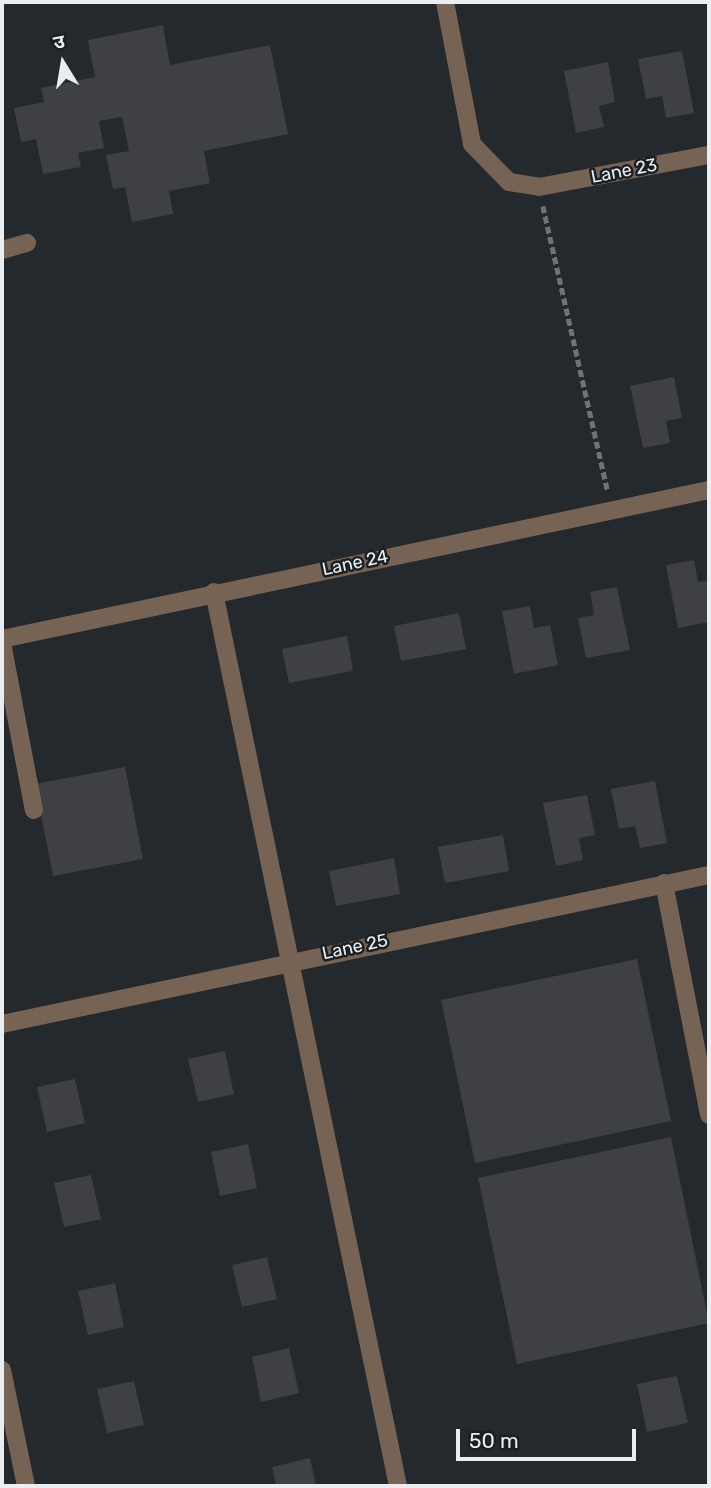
<!DOCTYPE html>
<html>
<head>
<meta charset="utf-8">
<style>
  body { margin:0 }
  #map { position:relative; width:711px; height:1488px; overflow:hidden; background:#24292d; font-family:Rubik,"Noto Sans Devanagari",sans-serif }
  div>[style] { position:absolute }
  .building>* { inset:0; background:#3f3f46 }
  .path>* { height:4.5px; margin-top:-2.25px; transform-origin:0; background:repeating-linear-gradient(90deg,#6f7377 0 7px,transparent 0 10.5px) }
  .minor>* { height:18px; margin:-9px; padding:0 9px; transform-origin:9px; border-radius:9px; background:#766353 }
  span { translate:-50% -50%; white-space:nowrap; text-align:center; line-height:1.15; -webkit-text-stroke:5px #1a1f23; paint-order:stroke }
  .street-label { font-size:18px; color:#eaeef0 }
  .frame { position:absolute; inset:0; border:4px solid #eaeef0; pointer-events:none }
  .north { position:absolute; left:28px; top:28px; width:70px; height:70px; -webkit-text-stroke:5px #1a1f23; paint-order:stroke; rotate:349deg; font-size:19px; font-weight:700; line-height:28px; text-align:center; color:#eaeef0 }
  .north::after { content:''; display:block; margin:auto; width:24px; height:32px; background:#eaeef0; clip-path:polygon(50% 0,100% 100%,50% 72%,0 100%) }
  .scale { position:absolute; left:456px; top:1429px; width:180px; height:32px; box-sizing:border-box; border:4px solid #eaeef0; border-top:0; padding-left:9px; font-size:21px; line-height:24px; white-space:nowrap; color:#eaeef0; -webkit-text-stroke:5px #1a1f23; paint-order:stroke }
</style>
</head>
<body>
<div id="map">
  <div class="building">
    <i style="clip-path:polygon(163px 25px,170px 65px,270px 45px,288px 134px,204px 151px,210px 183px,169px 191px,173px 214px,132px 222px,125px 187px,113px 189px,106px 155px,129px 151px,122px 117px,99px 121px,104px 148px,78px 153px,81px 167px,43px 174px,36px 139px,21px 142px,14px 108px,44px 102px,41px 88px,95px 77px,88px 40px)"></i>
    <i style="clip-path:polygon(682px 51px,694px 113px,666px 118px,662px 96px,646px 99px,638px 59px)"></i>
    <i style="clip-path:polygon(608px 62px,615px 102px,599px 106px,604px 127px,576px 133px,564px 71px)"></i>
    <i style="clip-path:polygon(674px 377px,682px 418px,666px 421px,670px 443px,643px 448px,630px 386px)"></i>
    <i style="clip-path:polygon(694px 560px,698px 582px,709px 580px,709px 622px,678px 628px,666px 565px)"></i>
    <i style="clip-path:polygon(617px 587px,630px 650px,586px 658px,578px 618px,594px 615px,590px 592px)"></i>
    <i style="clip-path:polygon(530px 606px,534px 628px,550px 625px,558px 665px,514px 674px,502px 611px)"></i>
    <i style="clip-path:polygon(459px 613px,466px 649px,401px 661px,394px 626px)"></i>
    <i style="clip-path:polygon(347px 636px,353px 671px,289px 683px,282px 649px)"></i>
    <i style="clip-path:polygon(125px 767px,143px 859px,53px 876px,35px 784px)"></i>
    <i style="clip-path:polygon(655px 781px,667px 843px,640px 848px,635px 826px,619px 829px,611px 789px)"></i>
    <i style="clip-path:polygon(587px 795px,595px 835px,579px 838px,583px 860px,556px 866px,543px 803px)"></i>
    <i style="clip-path:polygon(503px 835px,509px 871px,445px 883px,438px 847px)"></i>
    <i style="clip-path:polygon(394px 858px,400px 894px,336px 906px,329px 871px)"></i>
    <i style="clip-path:polygon(637px 959px,671px 1121px,475px 1163px,441px 1000px)"></i>
    <i style="clip-path:polygon(225px 1051px,234px 1094px,198px 1102px,188px 1059px)"></i>
    <i style="clip-path:polygon(75px 1079px,85px 1123px,47px 1132px,37px 1087px)"></i>
    <i style="clip-path:polygon(671px 1137px,709px 1323px,517px 1364px,478px 1178px)"></i>
    <i style="clip-path:polygon(248px 1144px,257px 1188px,220px 1196px,211px 1152px)"></i>
    <i style="clip-path:polygon(91px 1175px,101px 1219px,64px 1227px,54px 1183px)"></i>
    <i style="clip-path:polygon(267px 1257px,277px 1299px,242px 1307px,232px 1265px)"></i>
    <i style="clip-path:polygon(115px 1283px,124px 1327px,88px 1335px,78px 1291px)"></i>
    <i style="clip-path:polygon(289px 1348px,299px 1393px,261px 1402px,252px 1357px)"></i>
    <i style="clip-path:polygon(677px 1376px,688px 1423px,647px 1432px,637px 1384px)"></i>
    <i style="clip-path:polygon(134px 1381px,144px 1425px,107px 1433px,97px 1389px)"></i>
    <i style="clip-path:polygon(310px 1458px,316px 1486px,276px 1486px,272px 1467px)"></i>
  </div>
  <div class="path">
    <i style="left:543px;top:206px;width:292px;rotate:77.2deg"></i>
  </div>
  <div class="minor">
    <i style="left:445px;top:2px;width:145px;rotate:79.2deg"></i>
    <i style="left:472px;top:144px;width:53px;rotate:45.8deg"></i>
    <i style="left:509px;top:182px;width:30px;rotate:9deg"></i>
    <i style="left:539px;top:187px;width:173px;rotate:-10.7deg"></i>
    <i style="left:2px;top:250px;width:26px;rotate:-16deg"></i>
    <i style="left:214px;top:592px;width:913px;rotate:78.37deg"></i>
    <i style="left:2px;top:639px;width:723px;rotate:-11.9deg"></i>
    <i style="left:2px;top:643px;width:170px;rotate:79.2deg"></i>
    <i style="left:664px;top:883px;width:236px;rotate:79deg"></i>
    <i style="left:2px;top:1024px;width:723px;rotate:-11.9deg"></i>
    <i style="left:2px;top:1370px;width:118px;rotate:78.3deg"></i>
  </div>
  <div class="street-label">
    <span style="left:624px;top:171px;rotate:-11deg">Lane 23</span>
    <span style="left:355px;top:563px;rotate:-12deg">Lane 24</span>
    <span style="left:355px;top:947px;rotate:-12deg">Lane 25</span>
  </div>
  <div class="frame"></div>
  <div class="north">उ</div>
  <div class="scale">50 m</div>
</div>
</body>
</html>
